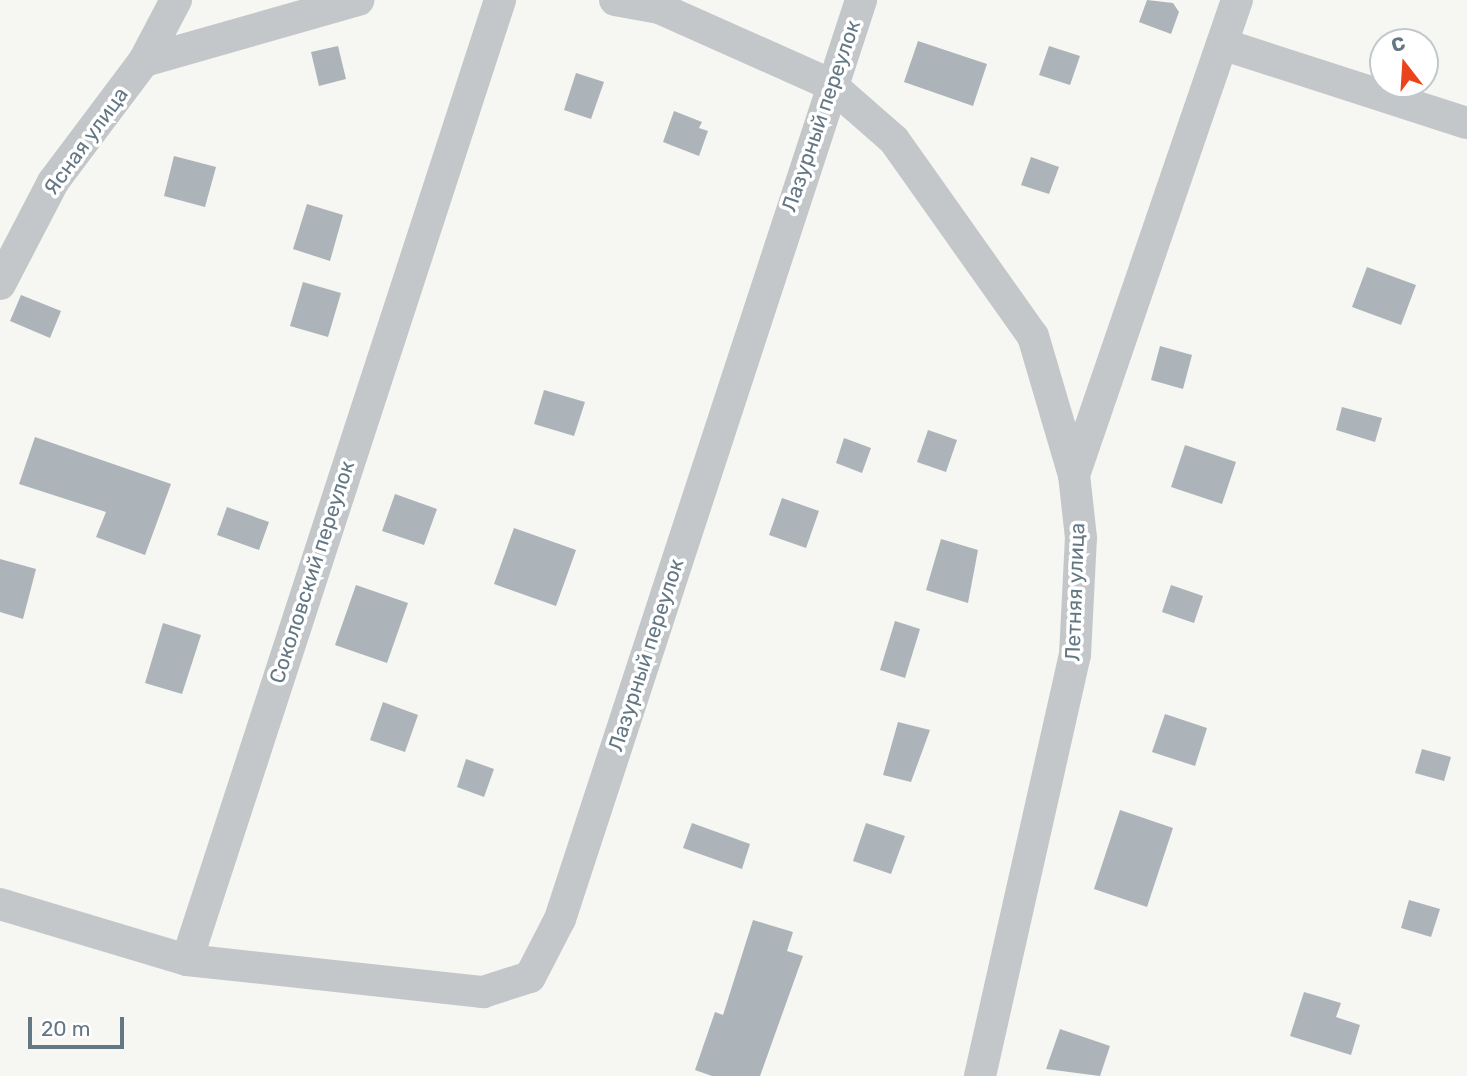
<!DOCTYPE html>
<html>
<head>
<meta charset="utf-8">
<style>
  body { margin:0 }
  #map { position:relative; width:1467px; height:1076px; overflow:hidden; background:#f6f6f2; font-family:Rubik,sans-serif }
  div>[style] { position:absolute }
  .building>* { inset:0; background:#acb4b9 }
  .minor>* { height:32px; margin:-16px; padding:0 16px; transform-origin:16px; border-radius:16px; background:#c3c7ca }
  span { translate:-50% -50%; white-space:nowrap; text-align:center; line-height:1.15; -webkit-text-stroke:7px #fff; paint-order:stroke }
  .street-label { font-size:21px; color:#637784 }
  .north { position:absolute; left:1369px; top:28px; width:70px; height:70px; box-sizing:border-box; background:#fff; border:2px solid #c1c9ce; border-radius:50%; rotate:343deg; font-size:19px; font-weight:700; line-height:28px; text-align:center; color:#637784 }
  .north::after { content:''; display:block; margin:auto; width:24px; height:32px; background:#eb431c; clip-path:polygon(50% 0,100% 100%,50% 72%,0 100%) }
  .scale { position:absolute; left:28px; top:1017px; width:96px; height:32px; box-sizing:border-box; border:4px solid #637784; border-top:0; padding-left:9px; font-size:21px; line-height:24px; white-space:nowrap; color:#637784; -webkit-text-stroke:5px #fff; paint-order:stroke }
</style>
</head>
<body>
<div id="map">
  <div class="building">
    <i style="clip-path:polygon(1147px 0,1173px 3px,1179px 12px,1171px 34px,1139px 22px)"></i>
    <i style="clip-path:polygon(918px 41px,987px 64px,973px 106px,904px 82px)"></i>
    <i style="clip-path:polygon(338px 46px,346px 79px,319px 86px,311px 52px)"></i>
    <i style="clip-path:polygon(1049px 46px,1080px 56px,1070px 85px,1039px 75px)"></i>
    <i style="clip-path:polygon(576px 73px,604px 82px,591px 119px,564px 110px)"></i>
    <i style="clip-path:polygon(674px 111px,702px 122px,699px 128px,708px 131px,699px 156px,663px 142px)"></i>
    <i style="clip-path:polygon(174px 156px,216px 167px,205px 207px,164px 196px)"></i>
    <i style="clip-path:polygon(1031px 157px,1059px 167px,1049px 194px,1021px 185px)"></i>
    <i style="clip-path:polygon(307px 204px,343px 215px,330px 261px,293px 249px)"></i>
    <i style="clip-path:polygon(1367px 267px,1416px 285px,1401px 325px,1352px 307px)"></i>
    <i style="clip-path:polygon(303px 282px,341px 293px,328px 337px,290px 326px)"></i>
    <i style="clip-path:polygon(21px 295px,61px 311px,50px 338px,10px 321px)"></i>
    <i style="clip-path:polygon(1160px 346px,1192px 355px,1183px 389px,1151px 380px)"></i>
    <i style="clip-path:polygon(544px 390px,585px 402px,574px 436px,534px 424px)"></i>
    <i style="clip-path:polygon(1342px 407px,1382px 418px,1375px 442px,1336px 430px)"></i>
    <i style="clip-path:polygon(928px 430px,957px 440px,946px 472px,917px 462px)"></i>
    <i style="clip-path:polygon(35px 437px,171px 484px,145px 555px,96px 537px,106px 512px,19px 484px)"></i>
    <i style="clip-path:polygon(844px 438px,871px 448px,862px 473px,836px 463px)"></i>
    <i style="clip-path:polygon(1185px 445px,1236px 462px,1222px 504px,1171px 487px)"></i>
    <i style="clip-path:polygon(395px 494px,437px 509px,424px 545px,382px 531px)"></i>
    <i style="clip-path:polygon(782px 498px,819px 511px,806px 548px,769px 535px)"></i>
    <i style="clip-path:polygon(227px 507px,269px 522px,259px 550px,217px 535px)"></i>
    <i style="clip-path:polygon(514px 528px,576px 550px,556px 606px,494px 584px)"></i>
    <i style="clip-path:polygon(941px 539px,978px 550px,968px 603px,926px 590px)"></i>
    <i style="clip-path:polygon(0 559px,36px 569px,23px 619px,0 612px)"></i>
    <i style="clip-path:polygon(356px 585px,408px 603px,387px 663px,335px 645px)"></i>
    <i style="clip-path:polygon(1171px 585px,1203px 596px,1194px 623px,1162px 612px)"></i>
    <i style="clip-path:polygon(895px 621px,920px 629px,905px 678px,880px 670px)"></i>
    <i style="clip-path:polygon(163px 623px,201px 635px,182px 694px,145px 683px)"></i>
    <i style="clip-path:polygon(383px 702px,418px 715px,405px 752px,370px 740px)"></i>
    <i style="clip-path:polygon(1165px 714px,1207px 728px,1195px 766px,1152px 752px)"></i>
    <i style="clip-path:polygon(898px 722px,930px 730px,911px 782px,883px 775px)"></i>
    <i style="clip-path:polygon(1422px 749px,1451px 757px,1444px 781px,1415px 773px)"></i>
    <i style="clip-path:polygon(466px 759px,494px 769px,484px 797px,457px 787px)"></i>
    <i style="clip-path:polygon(1120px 810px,1173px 828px,1147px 907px,1094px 889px)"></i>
    <i style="clip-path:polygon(692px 823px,750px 844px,742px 869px,683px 848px)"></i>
    <i style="clip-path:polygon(866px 823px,905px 836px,891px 874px,853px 861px)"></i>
    <i style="clip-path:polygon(1409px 900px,1440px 909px,1431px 937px,1401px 928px)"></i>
    <i style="clip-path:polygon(753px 920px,793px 932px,787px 951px,803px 956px,760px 1076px,712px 1076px,695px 1070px,715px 1012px,723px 1015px)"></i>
    <i style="clip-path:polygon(1304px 992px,1341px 1003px,1336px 1017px,1360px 1025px,1351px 1055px,1290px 1036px)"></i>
    <i style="clip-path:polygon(1060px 1029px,1110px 1046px,1100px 1076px,1046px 1069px)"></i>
  </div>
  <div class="minor">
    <i style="left:615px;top:0;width:45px;rotate:10.3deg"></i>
    <i style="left:659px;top:8px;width:187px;rotate:24deg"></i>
    <i style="left:830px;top:84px;width:85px;rotate:41.2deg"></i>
    <i style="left:894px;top:140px;width:240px;rotate:54.7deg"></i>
    <i style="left:1033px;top:336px;width:145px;rotate:73.6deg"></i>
    <i style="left:1222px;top:44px;width:257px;rotate:17.9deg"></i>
    <i style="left:144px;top:61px;width:223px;rotate:-15.9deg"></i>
    <i style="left:0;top:284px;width:115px;rotate:-62.5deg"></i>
    <i style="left:53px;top:182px;width:151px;rotate:-53.1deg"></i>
    <i style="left:144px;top:61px;width:69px;rotate:-62.3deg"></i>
    <i style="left:0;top:904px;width:195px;rotate:16.7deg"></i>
    <i style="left:187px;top:960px;width:1010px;rotate:-71.94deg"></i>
    <i style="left:187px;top:960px;width:298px;rotate:6.2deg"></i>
    <i style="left:483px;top:992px;width:49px;rotate:-17.7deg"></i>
    <i style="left:530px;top:977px;width:65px;rotate:-62.7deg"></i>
    <i style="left:560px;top:919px;width:967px;rotate:-71.86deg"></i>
    <i style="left:980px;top:1076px;width:432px;rotate:-77.3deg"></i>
    <i style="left:1075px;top:655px;width:117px;rotate:-87.1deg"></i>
    <i style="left:1081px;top:538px;width:63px;rotate:-96.3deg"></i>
    <i style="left:1074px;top:475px;width:502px;rotate:-71.06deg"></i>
  </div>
  <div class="street-label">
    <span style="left:821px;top:116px;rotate:-71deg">Лазурный переулок</span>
    <span style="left:86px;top:141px;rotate:-54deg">Ясная улица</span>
    <span style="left:312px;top:572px;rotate:-72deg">Соколовский переулок</span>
    <span style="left:1075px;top:592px;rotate:-88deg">Летняя улица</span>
    <span style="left:646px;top:655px;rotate:-72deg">Лазурный переулок</span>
  </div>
  <div class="north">С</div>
  <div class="scale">20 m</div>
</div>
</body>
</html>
